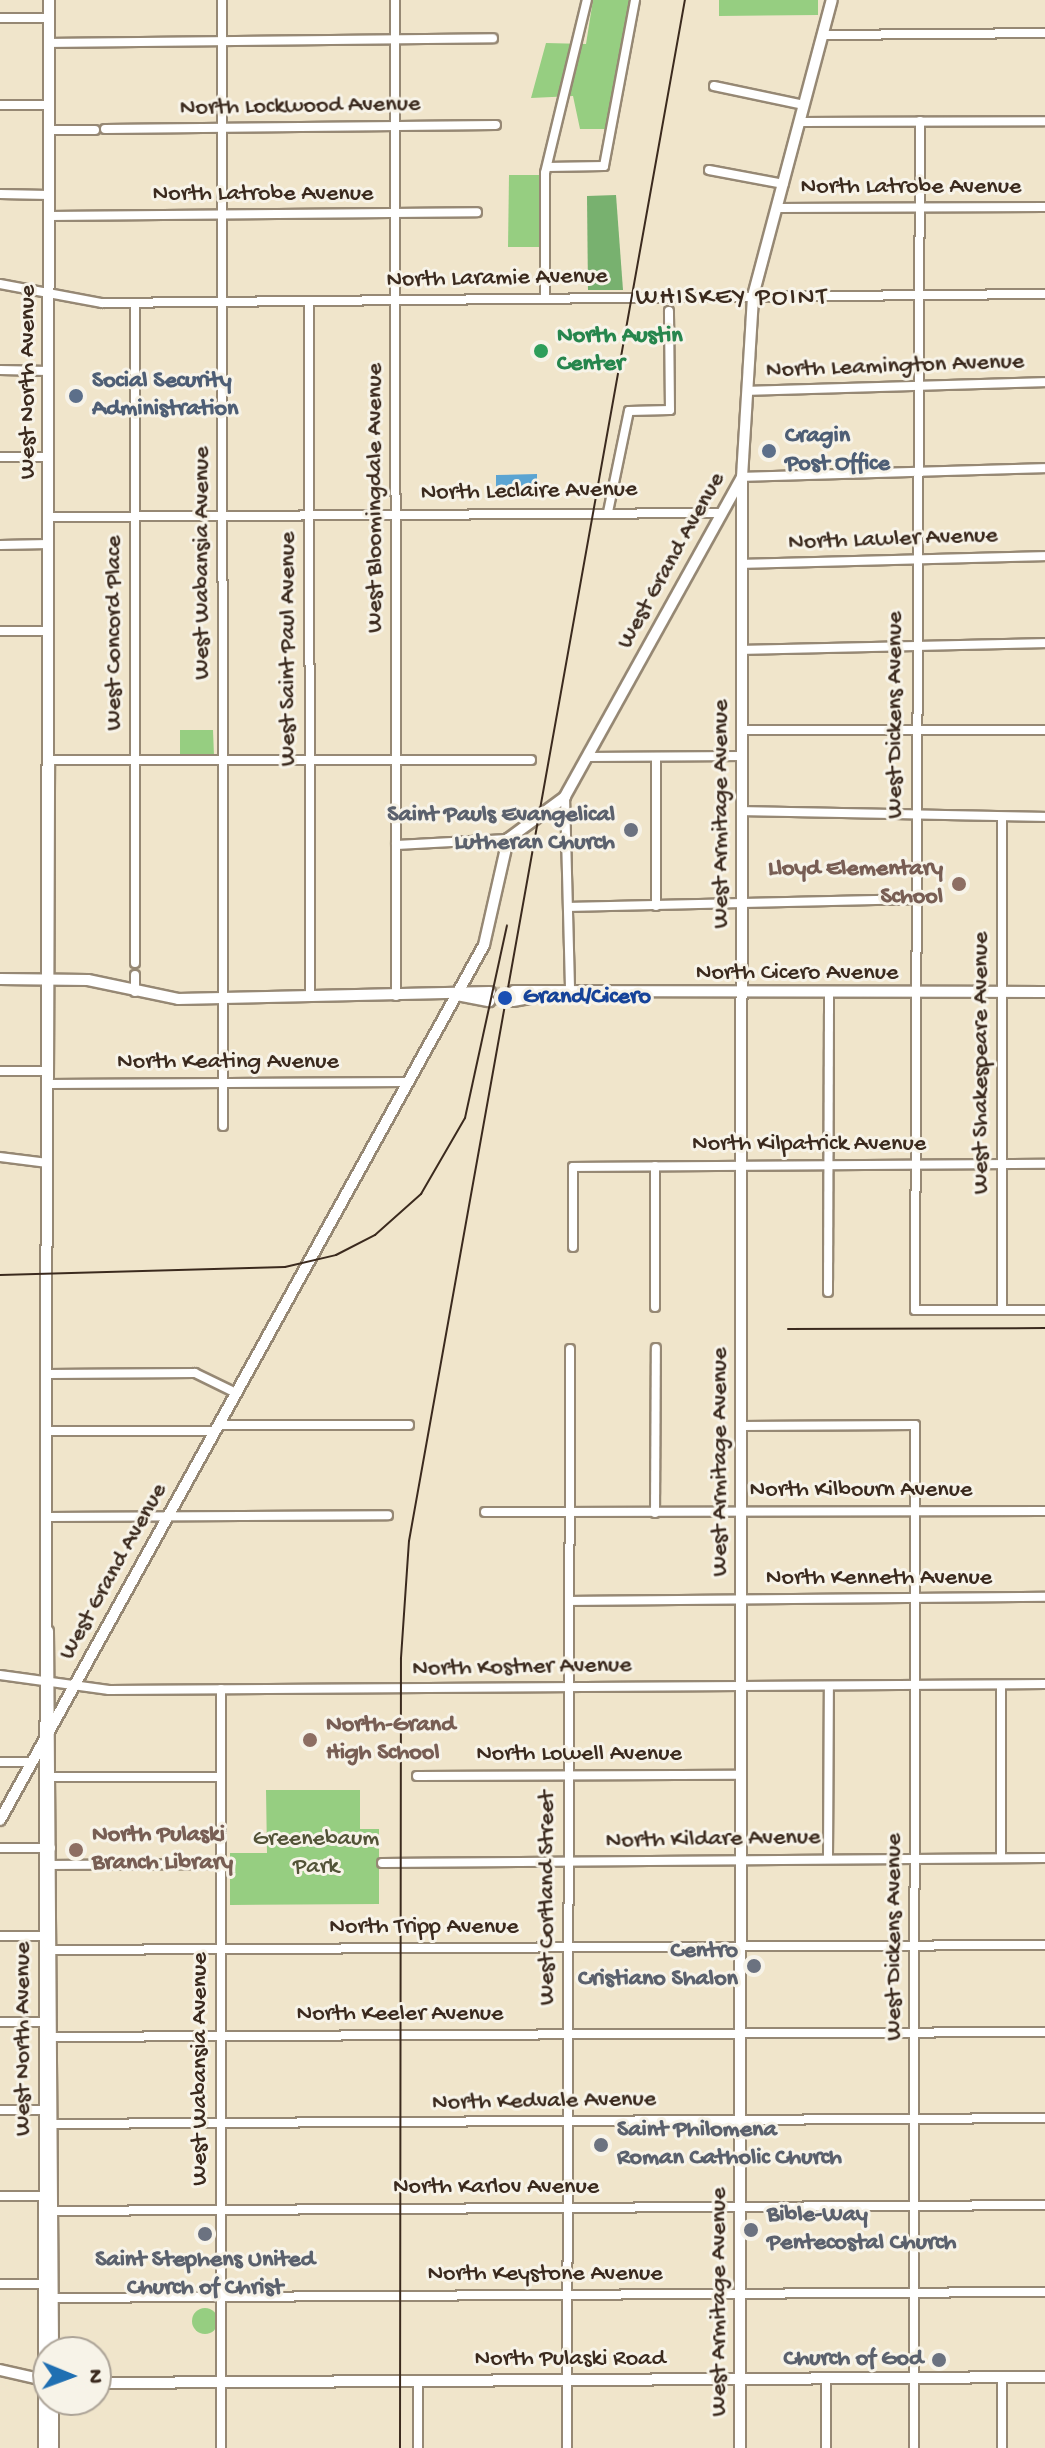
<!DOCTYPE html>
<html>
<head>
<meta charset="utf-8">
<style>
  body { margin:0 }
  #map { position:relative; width:1045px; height:2448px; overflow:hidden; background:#f0e5cb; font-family:"Gochi Hand",sans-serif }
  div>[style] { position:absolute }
  .green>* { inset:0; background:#96ce81 }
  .round { border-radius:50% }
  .forest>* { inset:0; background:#78b16f }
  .water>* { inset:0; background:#5ba4d2 }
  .major-tunnel>* { height:10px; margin-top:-5px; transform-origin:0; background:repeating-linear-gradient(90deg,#ccc0a8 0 10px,transparent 0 15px) }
  .roads { filter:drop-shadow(2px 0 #968874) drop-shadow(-2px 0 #968874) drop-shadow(0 2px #968874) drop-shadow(0 -2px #968874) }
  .minor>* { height:8px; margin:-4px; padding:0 4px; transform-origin:4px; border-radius:4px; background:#fff }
  .major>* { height:10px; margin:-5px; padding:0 5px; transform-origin:5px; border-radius:5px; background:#fff }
  .rail>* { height:2px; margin:-1px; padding:0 1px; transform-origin:1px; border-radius:1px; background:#3b2a1e }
  .dots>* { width:22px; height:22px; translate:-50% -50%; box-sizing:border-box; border:4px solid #f7f3e8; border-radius:50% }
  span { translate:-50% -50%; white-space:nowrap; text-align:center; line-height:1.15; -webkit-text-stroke:6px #f7f3e8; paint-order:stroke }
  .street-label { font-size:24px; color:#3b2a1e }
  .leisure-label { font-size:24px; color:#27864d; font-weight:700 }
  .left { translate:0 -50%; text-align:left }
  .service-label { font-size:24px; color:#4e5e75; font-weight:700 }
  .worship-label { font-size:24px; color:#5b616d; font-weight:700 }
  .right { translate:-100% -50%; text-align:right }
  .education-label { font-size:24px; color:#785e54; font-weight:700 }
  .transit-label { font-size:24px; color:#164399; font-weight:700 }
  .park-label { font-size:24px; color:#525337 }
  .neighbourhood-label { font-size:26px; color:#3b2a1e; letter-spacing:2px }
  .north { position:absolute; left:32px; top:2336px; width:80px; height:80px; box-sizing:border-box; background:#f7f3e8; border:2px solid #aca397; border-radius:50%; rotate:91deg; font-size:22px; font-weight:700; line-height:32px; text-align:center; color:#3b2a1e }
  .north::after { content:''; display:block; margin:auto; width:28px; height:36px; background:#1f6fb2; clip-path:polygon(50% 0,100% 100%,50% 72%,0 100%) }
</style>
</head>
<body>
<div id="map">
  <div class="green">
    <i style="clip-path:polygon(593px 0,630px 0,606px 129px,580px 129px,573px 96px,531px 98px,546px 43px,586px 44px)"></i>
    <i style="clip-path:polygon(719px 0,818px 0,818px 15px,719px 16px)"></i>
    <i style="clip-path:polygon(509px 175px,541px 175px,540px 247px,508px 247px)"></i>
    <i style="clip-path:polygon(180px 730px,213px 730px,214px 756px,180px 756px)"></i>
    <i style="clip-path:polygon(266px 1790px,360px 1790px,360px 1829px,379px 1829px,379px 1904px,230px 1905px,230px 1853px,267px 1853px)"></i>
    <i class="round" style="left:192px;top:2308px;width:26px;height:26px"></i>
  </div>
  <div class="forest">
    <i style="clip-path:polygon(616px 195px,623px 290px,588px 290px,587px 196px)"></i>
  </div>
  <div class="water">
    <i style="clip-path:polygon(537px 474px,537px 496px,496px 497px,496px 475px)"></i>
  </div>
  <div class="major-tunnel">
    <i style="left:490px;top:992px;width:24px;rotate:-2deg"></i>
    <i style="left:489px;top:1001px;width:24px"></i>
  </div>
  <div class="roads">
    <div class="minor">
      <i style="left:222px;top:0;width:1126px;rotate:89.95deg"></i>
      <i style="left:395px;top:0;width:996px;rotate:89.94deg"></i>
      <i style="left:0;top:18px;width:49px"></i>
      <i style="left:824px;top:35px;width:221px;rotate:-0.5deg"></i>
      <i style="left:49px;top:43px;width:444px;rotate:-0.6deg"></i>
      <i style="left:714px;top:86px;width:92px;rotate:11.9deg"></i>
      <i style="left:0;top:105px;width:49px"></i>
      <i style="left:920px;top:121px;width:1189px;rotate:90.24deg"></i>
      <i style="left:915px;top:1310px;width:130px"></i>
      <i style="left:800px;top:122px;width:245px;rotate:-0.2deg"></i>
      <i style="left:105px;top:129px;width:391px;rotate:-0.6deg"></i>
      <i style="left:49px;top:130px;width:46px"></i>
      <i style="left:547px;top:167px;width:57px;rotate:-1deg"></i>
      <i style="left:604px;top:166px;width:169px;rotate:-79.4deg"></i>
      <i style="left:709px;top:170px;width:76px;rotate:10.6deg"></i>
      <i style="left:0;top:194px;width:49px;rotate:1.2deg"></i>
      <i style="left:777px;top:208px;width:268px;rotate:-0.2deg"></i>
      <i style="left:49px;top:216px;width:428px;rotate:-0.5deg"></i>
      <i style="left:0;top:284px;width:104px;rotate:10.6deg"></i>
      <i style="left:102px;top:303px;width:943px;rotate:-0.55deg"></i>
      <i style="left:545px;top:298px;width:125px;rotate:-90deg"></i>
      <i style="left:545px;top:173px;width:178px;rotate:-76.4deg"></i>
      <i style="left:309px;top:301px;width:696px;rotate:89.92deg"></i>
      <i style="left:0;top:370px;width:49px;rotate:1.2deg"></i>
      <i style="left:747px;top:391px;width:298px;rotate:-1.7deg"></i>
      <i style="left:0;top:457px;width:49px"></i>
      <i style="left:742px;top:477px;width:303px;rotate:-1.7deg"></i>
      <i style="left:608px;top:512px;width:103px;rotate:-78.3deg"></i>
      <i style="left:629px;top:411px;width:41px;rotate:-1.4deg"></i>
      <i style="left:670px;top:410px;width:99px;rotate:-90.6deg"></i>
      <i style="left:49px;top:517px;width:673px;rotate:-0.34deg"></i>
      <i style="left:0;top:545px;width:49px;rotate:-1.2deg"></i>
      <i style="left:742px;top:564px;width:303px;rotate:-1.5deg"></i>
      <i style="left:0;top:631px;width:48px"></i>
      <i style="left:742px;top:650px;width:303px;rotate:-1.3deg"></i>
      <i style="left:742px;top:730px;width:303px"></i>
      <i style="left:587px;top:757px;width:155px;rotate:-0.4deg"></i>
      <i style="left:656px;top:757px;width:149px;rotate:90deg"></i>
      <i style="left:49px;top:760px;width:482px"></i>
      <i style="left:565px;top:797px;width:197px;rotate:88.5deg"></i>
      <i style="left:742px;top:811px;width:303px;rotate:1.1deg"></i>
      <i style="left:396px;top:845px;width:112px;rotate:-3.1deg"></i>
      <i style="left:570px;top:907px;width:346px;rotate:-1.3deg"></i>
      <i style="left:135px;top:963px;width:660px;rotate:-90deg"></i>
      <i style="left:135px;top:992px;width:17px;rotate:-90deg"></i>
      <i style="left:0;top:1071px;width:44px"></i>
      <i style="left:48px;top:1084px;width:360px;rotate:-0.3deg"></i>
      <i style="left:0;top:1157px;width:48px;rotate:7.1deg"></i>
      <i style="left:655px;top:1166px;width:141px;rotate:90deg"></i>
      <i style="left:573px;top:1247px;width:80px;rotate:-90deg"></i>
      <i style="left:573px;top:1167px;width:472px;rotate:-0.4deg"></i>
      <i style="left:828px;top:1292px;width:299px;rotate:-89.8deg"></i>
      <i style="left:1002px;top:1310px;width:493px;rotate:-90deg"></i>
      <i style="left:48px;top:1374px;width:147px;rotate:-0.4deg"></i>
      <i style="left:195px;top:1373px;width:46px;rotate:26deg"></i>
      <i style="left:218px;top:1425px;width:191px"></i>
      <i style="left:741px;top:1426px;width:174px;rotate:-0.3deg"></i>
      <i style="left:915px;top:1425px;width:1023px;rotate:90.06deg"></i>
      <i style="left:48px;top:1431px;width:167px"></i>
      <i style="left:485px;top:1512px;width:560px;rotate:-0.1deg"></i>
      <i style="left:655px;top:1513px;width:165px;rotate:-89.7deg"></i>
      <i style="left:48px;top:1517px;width:340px;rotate:-0.3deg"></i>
      <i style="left:569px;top:1601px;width:476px;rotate:-0.5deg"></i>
      <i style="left:0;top:1675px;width:110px;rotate:7.8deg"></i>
      <i style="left:109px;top:1690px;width:936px;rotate:-0.37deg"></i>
      <i style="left:221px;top:1689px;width:759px;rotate:90deg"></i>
      <i style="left:0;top:1762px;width:32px"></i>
      <i style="left:417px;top:1776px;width:324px;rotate:-0.2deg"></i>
      <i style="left:46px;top:1777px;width:175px"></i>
      <i style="left:0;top:1848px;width:51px"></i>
      <i style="left:828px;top:1858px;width:172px;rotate:-89.7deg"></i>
      <i style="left:1001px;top:1858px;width:173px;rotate:-90deg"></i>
      <i style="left:382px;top:1863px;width:663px;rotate:-0.43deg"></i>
      <i style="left:46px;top:1865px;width:175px;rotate:-0.3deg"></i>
      <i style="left:0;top:1936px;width:49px"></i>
      <i style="left:46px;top:1950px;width:999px;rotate:-0.29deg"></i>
      <i style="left:0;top:2022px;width:49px"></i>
      <i style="left:46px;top:2037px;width:999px;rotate:-0.29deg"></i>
      <i style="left:0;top:2110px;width:47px"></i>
      <i style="left:46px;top:2124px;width:999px;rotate:-0.34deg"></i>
      <i style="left:0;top:2196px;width:49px"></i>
      <i style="left:46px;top:2211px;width:999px;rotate:-0.34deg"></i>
      <i style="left:0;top:2284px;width:47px"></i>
      <i style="left:50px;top:2298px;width:995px;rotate:-0.35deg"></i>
      <i style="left:1002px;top:2378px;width:70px;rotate:90deg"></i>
      <i style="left:418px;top:2448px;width:67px;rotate:-90deg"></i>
      <i style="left:567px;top:2448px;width:1099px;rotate:-89.84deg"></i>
      <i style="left:826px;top:2448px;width:69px;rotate:-90deg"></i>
    </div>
    <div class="major">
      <i style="left:563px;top:800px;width:367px;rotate:-61deg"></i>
      <i style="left:0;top:979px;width:88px;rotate:0.7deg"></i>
      <i style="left:88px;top:980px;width:92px;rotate:11.9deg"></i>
      <i style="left:178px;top:999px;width:312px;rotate:-1.3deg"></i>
      <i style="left:514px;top:991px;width:531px;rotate:0.11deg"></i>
      <i style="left:457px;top:995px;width:33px;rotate:11deg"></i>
      <i style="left:513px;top:1001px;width:35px;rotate:-10deg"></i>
      <i style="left:48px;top:1079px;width:316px;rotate:-89.8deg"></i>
      <i style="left:48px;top:1631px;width:721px;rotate:89.6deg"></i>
      <i style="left:0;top:1820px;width:1000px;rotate:-61.05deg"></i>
      <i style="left:484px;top:945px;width:109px;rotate:-77.2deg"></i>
      <i style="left:508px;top:839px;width:71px;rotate:-36.4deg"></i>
      <i style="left:0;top:2370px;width:49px;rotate:12.9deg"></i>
      <i style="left:96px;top:2383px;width:949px;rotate:-0.36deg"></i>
      <i style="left:53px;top:2400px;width:48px;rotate:90deg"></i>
      <i style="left:44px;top:2448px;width:2448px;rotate:-89.88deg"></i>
      <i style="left:740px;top:2448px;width:1971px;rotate:-89.94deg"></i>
      <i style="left:742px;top:477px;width:181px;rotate:-86.5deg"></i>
      <i style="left:753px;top:296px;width:306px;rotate:-75.1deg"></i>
    </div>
  </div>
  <div class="rail">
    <i style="left:0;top:1275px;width:285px;rotate:-1.6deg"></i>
    <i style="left:285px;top:1267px;width:52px;rotate:-13.2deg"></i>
    <i style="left:336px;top:1255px;width:44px;rotate:-27.1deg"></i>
    <i style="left:375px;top:1235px;width:62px;rotate:-41.7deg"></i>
    <i style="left:421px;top:1194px;width:88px;rotate:-59.9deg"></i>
    <i style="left:465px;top:1118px;width:197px;rotate:-77.7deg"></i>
    <i style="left:788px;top:1329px;width:257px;rotate:-0.2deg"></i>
    <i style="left:400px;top:2448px;width:790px;rotate:-89.93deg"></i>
    <i style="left:401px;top:1658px;width:117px;rotate:-86.1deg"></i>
    <i style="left:409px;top:1541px;width:1566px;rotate:-79.85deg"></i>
  </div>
  <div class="dots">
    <i style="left:541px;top:351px;background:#2e9e5b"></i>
    <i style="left:76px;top:396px;background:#5c6f8a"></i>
    <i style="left:769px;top:451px;background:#5c6f8a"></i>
    <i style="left:631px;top:830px;background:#6b7280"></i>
    <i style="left:959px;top:884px;background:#8d6e63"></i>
    <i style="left:505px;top:998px;background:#1a4fb4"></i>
    <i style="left:310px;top:1740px;background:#8d6e63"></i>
    <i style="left:76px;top:1850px;background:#8d6e63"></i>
    <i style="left:754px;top:1966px;background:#6b7280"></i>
    <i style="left:601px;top:2145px;background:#6b7280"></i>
    <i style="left:751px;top:2230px;background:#6b7280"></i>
    <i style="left:205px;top:2234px;background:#6b7280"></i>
    <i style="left:939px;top:2360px;background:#6b7280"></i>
  </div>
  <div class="street-label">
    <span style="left:300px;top:107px;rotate:-1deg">North Lockwood Avenue</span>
    <span style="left:911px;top:188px">North Latrobe Avenue</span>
    <span style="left:263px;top:195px">North Latrobe Avenue</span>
    <span style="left:497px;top:279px;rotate:-1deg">North Laramie Avenue</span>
    <span style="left:895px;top:367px;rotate:-2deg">North Leamington Avenue</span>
    <span style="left:29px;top:382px;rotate:-90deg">West North Avenue</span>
    <span style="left:529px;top:492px;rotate:-1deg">North Leclaire Avenue</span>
    <span style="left:376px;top:498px;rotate:-90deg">West Bloomingdale Avenue</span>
    <span style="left:893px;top:540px;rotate:-2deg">North Lawler Avenue</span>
    <span style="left:672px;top:561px;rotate:-61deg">West Grand Avenue</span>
    <span style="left:203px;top:563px;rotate:-90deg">West Wabansia Avenue</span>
    <span style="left:115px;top:633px;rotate:-90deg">West Concord Place</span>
    <span style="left:289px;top:649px;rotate:-90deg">West Saint Paul Avenue</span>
    <span style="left:896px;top:715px;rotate:-90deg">West Dickens Avenue</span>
    <span style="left:722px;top:814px;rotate:-90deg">West Armitage Avenue</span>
    <span style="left:797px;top:974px">North Cicero Avenue</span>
    <span style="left:228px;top:1063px">North Keating Avenue</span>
    <span style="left:982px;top:1063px;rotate:-90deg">West Shakespeare Avenue</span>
    <span style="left:809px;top:1145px">North Kilpatrick Avenue</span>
    <span style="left:721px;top:1462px;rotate:-90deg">West Armitage Avenue</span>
    <span style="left:861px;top:1491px">North Kilbourn Avenue</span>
    <span style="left:114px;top:1572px;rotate:-61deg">West Grand Avenue</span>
    <span style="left:879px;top:1579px">North Kenneth Avenue</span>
    <span style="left:522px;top:1668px;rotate:-1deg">North Kostner Avenue</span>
    <span style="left:579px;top:1755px">North Lowell Avenue</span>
    <span style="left:713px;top:1840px;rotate:-1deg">North Kildare Avenue</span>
    <span style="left:548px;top:1898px;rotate:-90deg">West Cortland Street</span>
    <span style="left:424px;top:1928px">North Tripp Avenue</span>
    <span style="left:895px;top:1937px;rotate:-90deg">West Dickens Avenue</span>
    <span style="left:400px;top:2015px">North Keeler Avenue</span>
    <span style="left:24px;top:2039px;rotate:-90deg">West North Avenue</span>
    <span style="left:201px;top:2069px;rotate:-90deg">West Wabansia Avenue</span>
    <span style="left:544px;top:2102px;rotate:-1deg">North Kedvale Avenue</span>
    <span style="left:496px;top:2188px">North Karlov Avenue</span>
    <span style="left:545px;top:2275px">North Keystone Avenue</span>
    <span style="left:720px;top:2302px;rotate:-90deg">West Armitage Avenue</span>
    <span style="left:570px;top:2360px">North Pulaski Road</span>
  </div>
  <div class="leisure-label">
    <span class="left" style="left:557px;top:351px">North Austin<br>Center</span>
  </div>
  <div class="service-label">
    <span class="left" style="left:92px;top:396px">Social Security<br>Administration</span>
    <span class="left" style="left:785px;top:451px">Cragin<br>Post Office</span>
  </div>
  <div class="worship-label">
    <span class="right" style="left:615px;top:830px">Saint Pauls Evangelical<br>Lutheran Church</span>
    <span class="right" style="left:738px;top:1966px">Centro<br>Cristiano Shalon</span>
    <span class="left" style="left:617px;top:2145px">Saint Philomena<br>Roman Catholic Church</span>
    <span class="left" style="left:767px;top:2230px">Bible-Way<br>Pentecostal Church</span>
    <span style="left:205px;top:2275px">Saint Stephens United<br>Church of Christ</span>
    <span class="right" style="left:923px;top:2360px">Church of God</span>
  </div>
  <div class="education-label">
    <span class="right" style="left:943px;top:884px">Lloyd Elementary<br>School</span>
    <span class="left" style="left:326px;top:1740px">North-Grand<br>High School</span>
    <span class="left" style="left:92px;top:1850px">North Pulaski<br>Branch Library</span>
  </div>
  <div class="transit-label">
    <span class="left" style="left:523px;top:998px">Grand/Cicero</span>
  </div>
  <div class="park-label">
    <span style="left:316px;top:1854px">Greenebaum<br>Park</span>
  </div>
  <div class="neighbourhood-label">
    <span style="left:732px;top:299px">WHISKEY POINT</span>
  </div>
  <div class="north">N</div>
</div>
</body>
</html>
